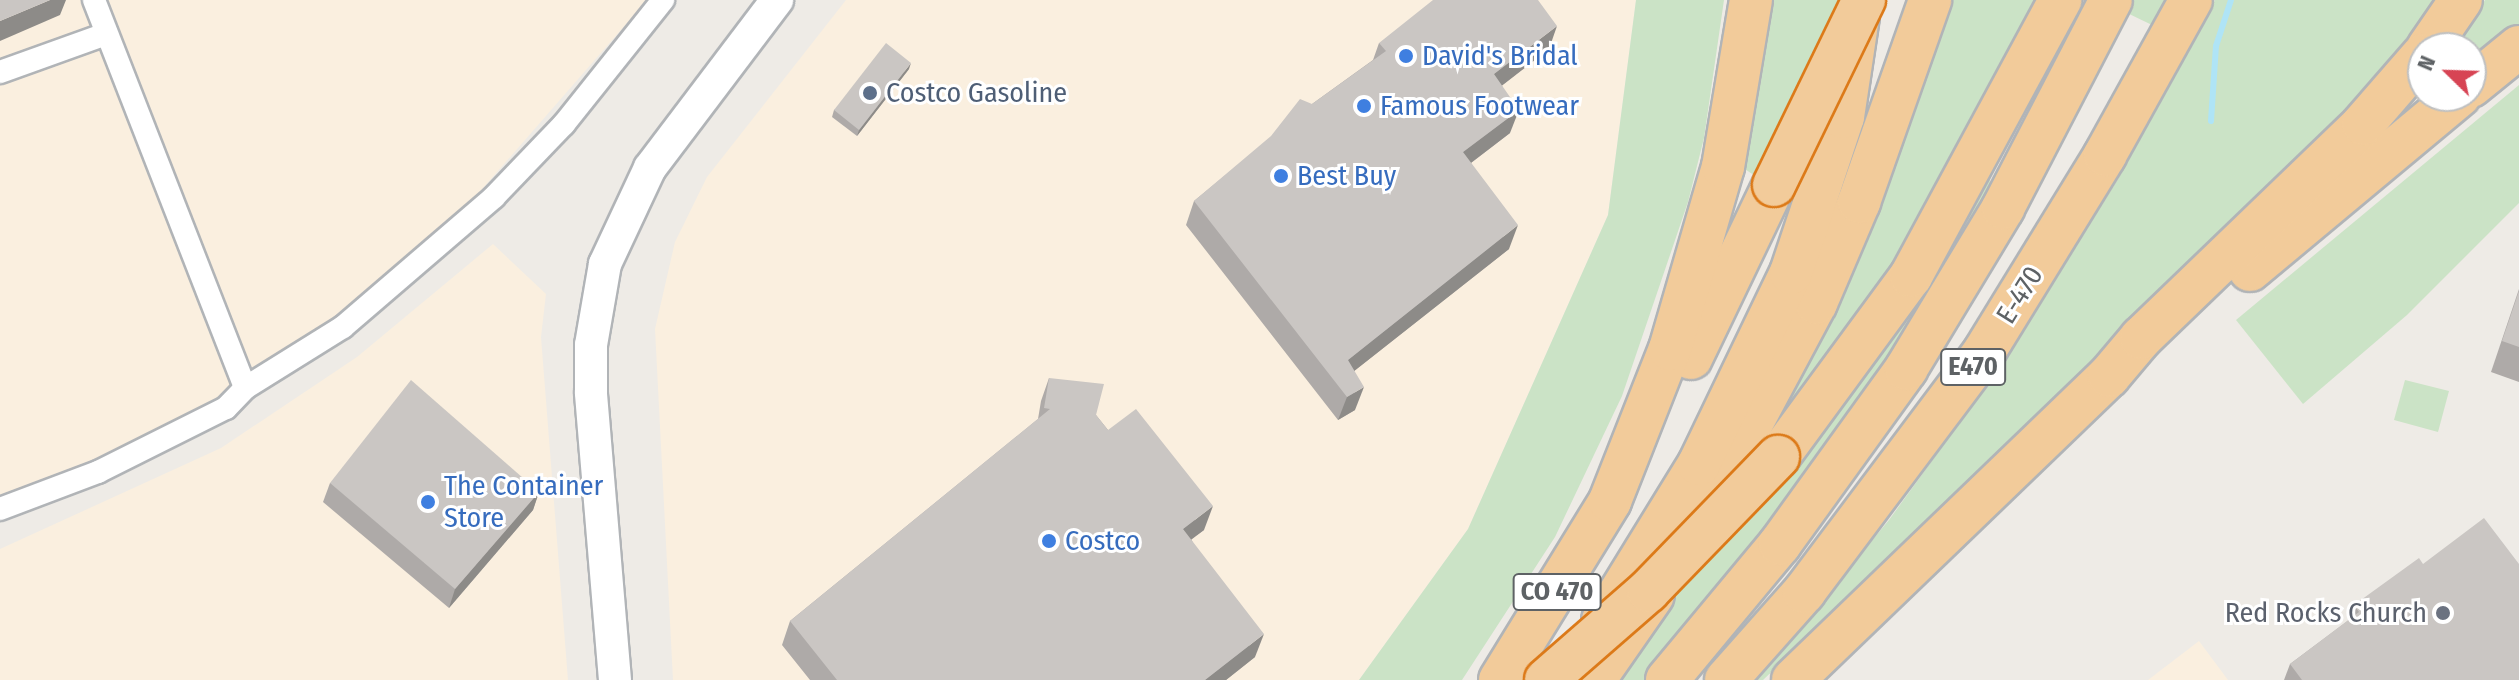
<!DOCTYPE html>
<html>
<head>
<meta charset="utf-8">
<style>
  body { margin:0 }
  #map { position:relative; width:2519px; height:680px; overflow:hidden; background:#eeebe6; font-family:"Fira Sans Condensed",sans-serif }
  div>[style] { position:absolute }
  .commercial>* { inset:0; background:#faefdf }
  .green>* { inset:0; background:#cbe3c6 }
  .stream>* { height:6px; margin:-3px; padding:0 3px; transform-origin:3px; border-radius:3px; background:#afe4f6 }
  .roads { filter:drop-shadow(2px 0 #b1b4b7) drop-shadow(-2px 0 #b1b4b7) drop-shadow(0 2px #b1b4b7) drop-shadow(0 -2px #b1b4b7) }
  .minor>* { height:22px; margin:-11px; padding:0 11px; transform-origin:11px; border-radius:11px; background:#fff }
  .secondary>* { height:32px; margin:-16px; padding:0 16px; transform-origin:16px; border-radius:16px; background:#fff }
  .motorway>* { height:42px; margin:-21px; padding:0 21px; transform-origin:21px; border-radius:21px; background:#f2cb9a }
  .bridges { filter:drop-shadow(2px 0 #dc7a19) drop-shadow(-2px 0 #dc7a19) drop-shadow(0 2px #dc7a19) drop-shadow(0 -2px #dc7a19) }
  .motorway-bridge>* { height:42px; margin:-21px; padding:0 21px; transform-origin:21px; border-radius:21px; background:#f2cb9a }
  .wall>* { inset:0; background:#aeaaa8 }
  .shaded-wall>* { inset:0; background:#8d8b88 }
  .building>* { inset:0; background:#cac6c3 }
  .dots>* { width:22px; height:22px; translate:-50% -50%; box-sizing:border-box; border:4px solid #fff; border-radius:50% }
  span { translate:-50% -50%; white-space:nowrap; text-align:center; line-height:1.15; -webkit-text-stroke:6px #fff; paint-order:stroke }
  .shield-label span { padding:2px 6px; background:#fff; border:2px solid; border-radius:6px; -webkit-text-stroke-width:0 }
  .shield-label { font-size:26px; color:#5e6265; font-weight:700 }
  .shop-label { font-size:28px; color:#366cbe }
  .left { translate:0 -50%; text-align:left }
  .service-label { font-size:28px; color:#4e5e75 }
  .street-label { font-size:28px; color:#5e6265 }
  .worship-label { font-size:28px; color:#5b616d }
  .right { translate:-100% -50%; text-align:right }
  .north { position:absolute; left:2407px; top:32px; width:80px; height:80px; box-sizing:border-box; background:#fff; border:2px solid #bfc0c1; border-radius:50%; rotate:293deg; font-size:22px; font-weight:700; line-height:32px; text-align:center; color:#5e6265 }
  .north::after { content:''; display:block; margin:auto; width:28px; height:36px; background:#d74454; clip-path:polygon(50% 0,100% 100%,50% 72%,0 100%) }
</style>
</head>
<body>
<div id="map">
  <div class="commercial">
    <i style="clip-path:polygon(0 0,647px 0,470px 203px,315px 339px,198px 420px,0 504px)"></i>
    <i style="clip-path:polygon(846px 0,1636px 0,1608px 215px,1468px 529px,1359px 680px,673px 680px,655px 329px,675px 242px,707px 177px)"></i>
    <i style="clip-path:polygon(493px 244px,546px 294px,541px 337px,568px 680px,0 680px,0 549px,221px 448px,357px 357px)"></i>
    <i style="clip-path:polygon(2199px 641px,2228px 680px,2148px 680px)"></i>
  </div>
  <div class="green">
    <i style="clip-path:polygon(1636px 0,1724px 0,1704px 138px,1688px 202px,1622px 396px,1555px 537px,1462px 680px,1359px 680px,1468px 529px,1608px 215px)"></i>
    <i style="clip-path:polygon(1768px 0,1846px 0,1757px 177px,1740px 166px)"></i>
    <i style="clip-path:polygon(1943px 0,2043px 0,1936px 208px,1742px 477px)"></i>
    <i style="clip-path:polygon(2129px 0,2165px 0,2152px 25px,2123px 11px)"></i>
    <i style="clip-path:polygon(2215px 0,2444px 0,2411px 47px,2135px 324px,1763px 680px,1756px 680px,1889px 520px,1995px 374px,2118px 179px)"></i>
    <i style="clip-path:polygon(2485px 0,2519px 0,2519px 32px,2471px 71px,2471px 48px,2455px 48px)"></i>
    <i style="clip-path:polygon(2519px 85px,2519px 203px,2407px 315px,2303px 404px,2236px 320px)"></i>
    <i style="clip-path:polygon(1984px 174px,1990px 178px,1990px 197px,1882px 374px,1698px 620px,1645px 680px,1609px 680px)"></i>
    <i style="clip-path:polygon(2405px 380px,2449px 391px,2438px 432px,2394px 420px)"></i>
  </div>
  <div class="stream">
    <i style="left:2211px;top:121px;width:75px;rotate:-86.2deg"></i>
    <i style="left:2216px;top:46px;width:48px;rotate:-71.9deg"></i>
  </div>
  <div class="roads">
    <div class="minor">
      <i style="left:94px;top:0;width:416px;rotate:68.7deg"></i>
      <i style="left:0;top:72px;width:113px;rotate:-19.7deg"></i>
      <i style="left:0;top:509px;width:105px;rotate:-20.7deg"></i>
      <i style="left:98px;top:472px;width:143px;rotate:-26.6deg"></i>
      <i style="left:226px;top:408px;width:28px;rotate:-46deg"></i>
      <i style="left:245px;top:388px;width:115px;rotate:-31.9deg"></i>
      <i style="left:343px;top:327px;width:199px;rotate:-40.7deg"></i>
      <i style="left:494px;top:197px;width:101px;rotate:-46.2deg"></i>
      <i style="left:564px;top:124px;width:159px;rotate:-51.4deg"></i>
    </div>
    <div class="secondary">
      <i style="left:615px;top:680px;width:289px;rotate:-94.8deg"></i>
      <i style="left:591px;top:392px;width:47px;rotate:-90deg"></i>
      <i style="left:591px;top:345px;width:82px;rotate:-80.2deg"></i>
      <i style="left:605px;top:264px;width:106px;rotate:-64.9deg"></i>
      <i style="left:650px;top:168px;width:211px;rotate:-52.9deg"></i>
    </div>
    <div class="motorway">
      <i style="left:2428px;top:48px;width:58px;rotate:-55.5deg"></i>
      <i style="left:2471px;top:86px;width:62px;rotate:-39.1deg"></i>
      <i style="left:2250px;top:270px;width:272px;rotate:-39.8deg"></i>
      <i style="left:1691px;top:358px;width:192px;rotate:-64.4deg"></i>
      <i style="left:1778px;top:457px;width:225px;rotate:-53.7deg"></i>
      <i style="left:1911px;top:276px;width:314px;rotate:-61.6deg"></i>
      <i style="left:1693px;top:533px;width:261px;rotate:-61.9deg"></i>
      <i style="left:1816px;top:303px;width:110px;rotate:-66.9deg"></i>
      <i style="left:1859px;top:202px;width:214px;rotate:-70.6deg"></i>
      <i style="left:1603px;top:620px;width:183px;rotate:-58.4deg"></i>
      <i style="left:1699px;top:464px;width:212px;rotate:-64.3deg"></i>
      <i style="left:1791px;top:273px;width:164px;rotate:-71.6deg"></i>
      <i style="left:1843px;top:117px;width:101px;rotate:-81.5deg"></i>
      <i style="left:1500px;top:680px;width:210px;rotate:-58.4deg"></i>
      <i style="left:1610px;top:501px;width:163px;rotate:-68.5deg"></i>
      <i style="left:1670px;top:349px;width:190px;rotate:-73.8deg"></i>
      <i style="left:1723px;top:167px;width:169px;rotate:-80.5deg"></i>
      <i style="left:1594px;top:680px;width:103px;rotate:-55.2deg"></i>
      <i style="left:1667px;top:680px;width:177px;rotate:-50.3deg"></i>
      <i style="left:1780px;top:544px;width:216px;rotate:-54.2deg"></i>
      <i style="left:1906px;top:369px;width:188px;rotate:-58.9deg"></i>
      <i style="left:2003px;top:208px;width:234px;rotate:-62.6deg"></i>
      <i style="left:1726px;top:680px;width:118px;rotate:-48.4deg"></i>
      <i style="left:1804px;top:592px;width:300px;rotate:-53.1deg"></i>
      <i style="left:1984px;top:352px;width:231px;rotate:-58.4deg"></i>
      <i style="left:2105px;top:155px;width:177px;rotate:-61deg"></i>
      <i style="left:1793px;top:680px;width:438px;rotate:-43.9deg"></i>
      <i style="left:2109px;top:376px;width:50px;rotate:-49.9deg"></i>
      <i style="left:2141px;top:338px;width:308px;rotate:-43.9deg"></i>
      <i style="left:2363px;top:124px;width:91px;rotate:-49deg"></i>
    </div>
  </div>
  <div class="bridges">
    <div class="motorway-bridge">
      <i style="left:1774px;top:185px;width:206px;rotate:-64.1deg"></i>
      <i style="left:1546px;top:680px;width:135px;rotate:-41.1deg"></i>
      <i style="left:1648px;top:591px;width:187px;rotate:-45.9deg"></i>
    </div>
  </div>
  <div class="wall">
    <i style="clip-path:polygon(1379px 43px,1549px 49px,1502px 85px,1510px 133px,1471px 163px,1509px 249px,1354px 371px,1355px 410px,1338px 420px,1186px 225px,1194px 201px,1312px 104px,1373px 60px)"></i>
    <i style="clip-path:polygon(909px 69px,857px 136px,832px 117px,834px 110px)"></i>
    <i style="clip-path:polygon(2519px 289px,2519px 382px,2491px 372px)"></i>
    <i style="clip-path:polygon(1049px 378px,1096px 415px,1108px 430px,1204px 530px,1191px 539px,1255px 657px,1226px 680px,810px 680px,782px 645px,790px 621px,1038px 419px,1041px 401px)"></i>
    <i style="clip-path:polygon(330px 483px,539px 492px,533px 510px,449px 608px,323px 502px)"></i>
    <i style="clip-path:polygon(2354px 605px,2519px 680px,2284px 680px,2290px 664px,2349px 620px)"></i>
  </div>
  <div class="shaded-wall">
    <i style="clip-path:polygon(50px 0,66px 0,60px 15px,0 41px,0 21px)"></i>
    <i style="clip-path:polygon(1557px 26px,1549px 49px,1486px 98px,1494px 74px)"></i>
    <i style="clip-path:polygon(911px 63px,909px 69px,857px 136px,859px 130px)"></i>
    <i style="clip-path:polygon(1519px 110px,1510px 133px,1455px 175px,1463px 152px)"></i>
    <i style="clip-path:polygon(1518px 225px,1509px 249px,1339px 383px,1348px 360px)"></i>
    <i style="clip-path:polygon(1364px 387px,1355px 410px,1338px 420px,1347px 397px)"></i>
    <i style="clip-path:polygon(539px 492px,533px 510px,449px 608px,455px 589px)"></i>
    <i style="clip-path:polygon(1213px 506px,1204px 530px,1175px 552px,1183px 529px)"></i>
    <i style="clip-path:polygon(1264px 634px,1255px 657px,1226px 680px,1205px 680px)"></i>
  </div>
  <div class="building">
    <i style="clip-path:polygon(0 0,50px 0,0 21px)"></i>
    <i style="clip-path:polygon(1433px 0,1538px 0,1557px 26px,1494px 74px,1519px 110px,1463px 152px,1518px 225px,1348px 360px,1364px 387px,1347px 397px,1194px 201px,1271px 136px,1300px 99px,1312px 104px,1386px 51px,1379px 43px)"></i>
    <i style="clip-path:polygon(886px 43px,911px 63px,859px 130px,834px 110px)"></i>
    <i style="clip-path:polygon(2519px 291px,2519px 347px,2502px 341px)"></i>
    <i style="clip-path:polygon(1049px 378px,1104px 384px,1096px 415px,1108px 430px,1136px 409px,1213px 506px,1183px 529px,1264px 634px,1205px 680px,837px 680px,790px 621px,1050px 409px,1044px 408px)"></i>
    <i style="clip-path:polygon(411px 380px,539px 492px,455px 589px,330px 483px)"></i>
    <i style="clip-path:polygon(2484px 518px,2519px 564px,2519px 680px,2302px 680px,2290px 664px,2359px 612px,2354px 605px,2419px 558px,2423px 564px)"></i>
  </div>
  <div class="dots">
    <i style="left:1406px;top:56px;background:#3f7fe0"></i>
    <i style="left:870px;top:93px;background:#5c6f8a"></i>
    <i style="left:1364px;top:106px;background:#3f7fe0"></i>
    <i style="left:1281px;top:176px;background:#3f7fe0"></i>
    <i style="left:428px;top:502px;background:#3f7fe0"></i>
    <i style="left:1049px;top:541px;background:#3f7fe0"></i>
    <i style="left:2443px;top:613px;background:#6b7280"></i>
  </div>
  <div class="shield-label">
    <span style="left:1973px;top:367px">E470</span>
    <span style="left:1557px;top:592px">CO 470</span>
  </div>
  <div class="shop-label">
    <span class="left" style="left:1422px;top:56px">David's Bridal</span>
    <span class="left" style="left:1380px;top:106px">Famous Footwear</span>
    <span class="left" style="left:1297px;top:176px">Best Buy</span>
    <span class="left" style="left:444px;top:502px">The Container<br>Store</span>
    <span class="left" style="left:1065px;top:541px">Costco</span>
  </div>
  <div class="service-label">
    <span class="left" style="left:886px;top:93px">Costco Gasoline</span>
  </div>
  <div class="street-label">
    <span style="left:2020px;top:295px;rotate:-58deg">E-470</span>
  </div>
  <div class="worship-label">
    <span class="right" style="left:2427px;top:613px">Red Rocks Church</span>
  </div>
  <div class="north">N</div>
</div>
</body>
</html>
